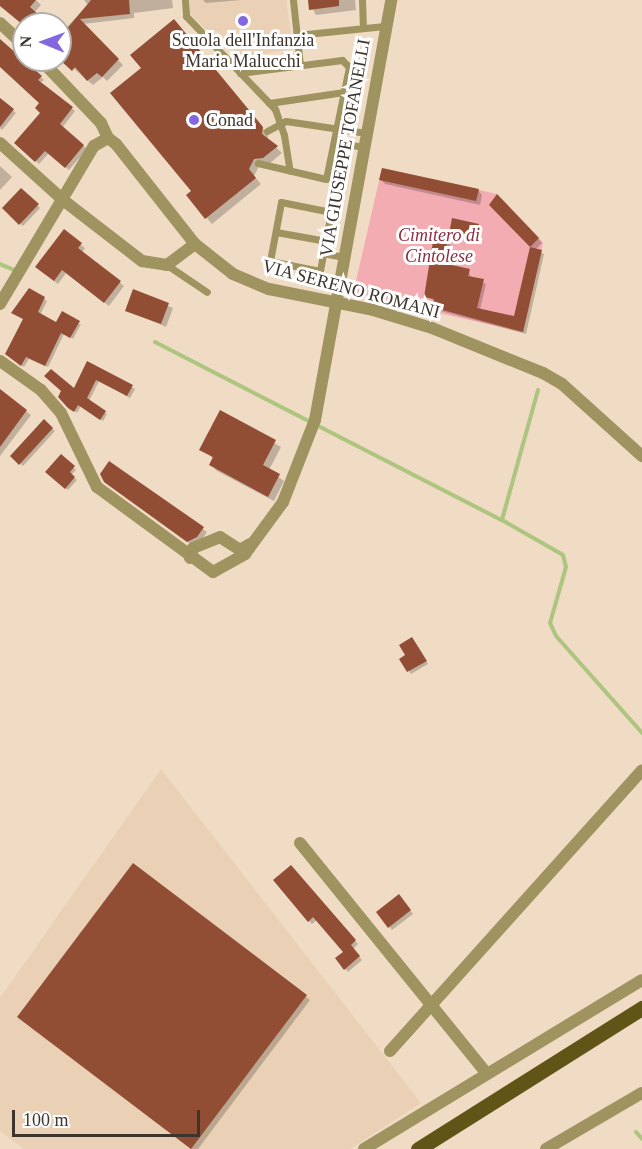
<!DOCTYPE html>
<html>
<head>
<meta charset="utf-8">
<style>
  body { margin:0 }
  #map { position:relative; width:642px; height:1149px; overflow:hidden; background:#f0dbc5; font-family:Georgia,serif }
  div>[style] { position:absolute }
  .built>* { inset:0; background:#ead0b4 }
  .green>* { inset:0; background:#f3adb2 }
  .shadow>* { inset:0; background:#0003 }
  .stream>* { height:4px; margin:-2px; padding:0 2px; transform-origin:2px; border-radius:2px; background:#adc57f }
  .building>* { inset:0; background:#914e35 }
  .lane>* { height:7px; margin:-3.5px; padding:0 3.5px; transform-origin:3.5px; border-radius:3.5px; background:#9f9360 }
  .street>* { height:12px; margin:-6px; padding:0 6px; transform-origin:6px; border-radius:6px; background:#9f9360 }
  .primary>* { height:15px; margin:-7.5px; padding:0 7.5px; transform-origin:7.5px; border-radius:7.5px; background:#615417 }
  .dots>* { width:16px; height:16px; translate:-50% -50%; box-sizing:border-box; border:3px solid #fff; border-radius:50% }
  span { translate:-50% -50%; white-space:nowrap; text-align:center; line-height:1.15; -webkit-text-stroke:6px #fff; paint-order:stroke }
  .poi-label { font-size:18px; color:#3d352d }
  .left { translate:0 -50%; text-align:left }
  .street-label { font-size:18px; color:#3d352d }
  .park-label { font-size:18px; color:#8c2e3e; font-style:italic }
  .north { position:absolute; left:12px; top:12px; width:60px; height:60px; box-sizing:border-box; background:#fff; border:2px solid #b1aeab; border-radius:50%; rotate:271deg; font-size:16px; font-weight:700; line-height:24px; text-align:center; color:#3d352d }
  .north::after { content:''; display:block; margin:auto; width:21px; height:27px; background:#8466e1; clip-path:polygon(50% 0,100% 100%,50% 72%,0 100%) }
  .scale { position:absolute; left:12px; top:1110px; width:188px; height:27px; box-sizing:border-box; border:3px solid #3d352d; border-top:0; padding-left:8px; font-size:18px; line-height:21px; white-space:nowrap; color:#3d352d; -webkit-text-stroke:4px #fff; paint-order:stroke }
</style>
</head>
<body>
<div id="map">
  <div class="built">
    <i style="clip-path:polygon(190px 0,286px 0,293px 49px,241px 57px,217px 31px,206px 30px,190px 13px)"></i>
    <i style="clip-path:polygon(161px 769px,421px 1103px,350px 1149px,24px 1149px,0 1131px,0 998px)"></i>
  </div>
  <div class="green">
    <i style="clip-path:polygon(382px 168px,497px 194px,539px 238px,543px 243px,523px 332px,353px 294px)"></i>
  </div>
  <div class="shadow">
    <i style="clip-path:polygon(0 0,36px 0,41px 5px,34px 13px,46px 24px,24px 26px,0 5px)"></i>
    <i style="clip-path:polygon(84px 0,172px 0,173px 8px,134px 13px,134px 18px,83px 24px,123px 65px,107px 81px,103px 77px,93px 85px,60px 57px,60px 34px,88px 5px)"></i>
    <i style="clip-path:polygon(203px 0,241px 0,206px 3px)"></i>
    <i style="clip-path:polygon(308px 0,355px 0,356px 10px,316px 15px)"></i>
    <i style="clip-path:polygon(179px 27px,268px 135px,268px 140px,282px 153px,269px 164px,260px 164px,254px 176px,261px 184px,212px 224px,188px 196px,193px 192px,143px 68px)"></i>
    <i style="clip-path:polygon(0 40px,44px 80px,40px 83px,75px 111px,62px 128px,87px 149px,69px 170px,49px 153px,39px 164px,16px 143px,42px 113px,41px 103px,0 66px)"></i>
    <i style="clip-path:polygon(0 100px,16px 113px,2px 130px,0 128px)"></i>
    <i style="clip-path:polygon(0 166px,12px 177px,0 190px)"></i>
    <i style="clip-path:polygon(381px 180px,478px 190px,482px 195px,480px 205px,385px 184px)"></i>
    <i style="clip-path:polygon(21px 190px,40px 208px,23px 226px,4px 208px)"></i>
    <i style="clip-path:polygon(497px 196px,542px 243px,535px 250px,544px 254px,526px 334px,437px 310px,435px 301px,425px 296px,448px 239px,451px 242px,446px 265px,469px 271px,471px 278px,486px 284px,480px 310px,515px 318px,531px 246px,491px 205px)"></i>
    <i style="clip-path:polygon(64px 231px,85px 248px,82px 253px,124px 286px,109px 306px,66px 273px,58px 284px,41px 271px)"></i>
    <i style="clip-path:polygon(29px 290px,47px 301px,40px 315px,57px 324px,81px 324px,73px 339px,64px 334px,48px 367px,29px 359px,24px 367px,9px 356px,25px 320px,13px 313px)"></i>
    <i style="clip-path:polygon(133px 291px,173px 308px,166px 327px,126px 310px)"></i>
    <i style="clip-path:polygon(88px 363px,135px 389px,130px 398px,99px 381px,89px 401px,107px 414px,103px 421px,81px 406px,77px 413px,60px 396px,75px 390px)"></i>
    <i style="clip-path:polygon(0 391px,31px 415px,0 456px)"></i>
    <i style="clip-path:polygon(221px 412px,281px 447px,269px 470px,284px 481px,274px 501px,217px 471px,211px 465px,214px 459px,201px 449px)"></i>
    <i style="clip-path:polygon(44px 422px,55px 431px,23px 466px,12px 456px)"></i>
    <i style="clip-path:polygon(61px 456px,76px 470px,71px 475px,77px 480px,68px 490px,47px 472px)"></i>
    <i style="clip-path:polygon(109px 463px,203px 529px,207px 532px,201px 541px,192px 545px,109px 485px)"></i>
    <i style="clip-path:polygon(412px 639px,428px 664px,411px 674px,401px 659px,407px 656px)"></i>
    <i style="clip-path:polygon(134px 865px,310px 1000px,198px 1149px,191px 1149px,23px 1021px)"></i>
    <i style="clip-path:polygon(294px 870px,358px 944px,353px 949px,362px 960px,348px 972px,337px 959px,345px 952px,317px 920px,312px 924px,309px 921px)"></i>
    <i style="clip-path:polygon(401px 899px,413px 914px,392px 930px,378px 912px)"></i>
  </div>
  <div class="stream">
    <i style="left:0;top:264px;width:15px;rotate:23deg"></i>
    <i style="left:155px;top:342px;width:390px;rotate:27.2deg"></i>
    <i style="left:538px;top:390px;width:135px;rotate:105.5deg"></i>
    <i style="left:502px;top:520px;width:70px;rotate:29.8deg"></i>
    <i style="left:563px;top:555px;width:12px;rotate:76deg"></i>
    <i style="left:566px;top:567px;width:58px;rotate:105.9deg"></i>
    <i style="left:550px;top:623px;width:14px;rotate:65deg"></i>
    <i style="left:556px;top:636px;width:130px;rotate:48.4deg"></i>
    <i style="left:636px;top:1132px;width:9px;rotate:49deg"></i>
  </div>
  <div class="building">
    <i style="clip-path:polygon(0 0,36px 0,30px 7px,49px 24px,22px 24px,0 6px)"></i>
    <i style="clip-path:polygon(91px 0,129px 0,130px 14px,80px 19px,119px 59px,102px 77px,97px 73px,87px 81px,75px 67px,72px 71px,60px 60px,60px 37px)"></i>
    <i style="clip-path:polygon(308px 0,339px 0,339px 6px,309px 10px)"></i>
    <i style="clip-path:polygon(174px 19px,263px 127px,262px 134px,278px 146px,263px 158px,254px 159px,249px 169px,256px 178px,205px 219px,186px 195px,191px 191px,110px 93px,141px 68px,130px 55px)"></i>
    <i style="clip-path:polygon(0 39px,42px 76px,38px 80px,73px 107px,60px 124px,84px 145px,65px 168px,45px 151px,35px 162px,14px 143px,40px 113px,35px 108px,39px 103px,0 67px)"></i>
    <i style="clip-path:polygon(0 98px,14px 109px,0 127px)"></i>
    <i style="clip-path:polygon(382px 168px,479px 189px,476px 201px,379px 180px)"></i>
    <i style="clip-path:polygon(21px 188px,39px 204px,19px 225px,2px 208px)"></i>
    <i style="clip-path:polygon(497px 194px,539px 238px,530px 247px,489px 205px)"></i>
    <i style="clip-path:polygon(452px 218px,479px 224px,476px 239px,449px 234px)"></i>
    <i style="clip-path:polygon(64px 229px,82px 243px,78px 248px,121px 281px,104px 303px,62px 270px,54px 281px,35px 267px)"></i>
    <i style="clip-path:polygon(434px 235px,448px 238px,443px 263px,470px 269px,468px 276px,484px 279px,477px 308px,514px 316px,530px 247px,542px 250px,523px 332px,432px 307px,434px 299px,424px 297px)"></i>
    <i style="clip-path:polygon(29px 288px,45px 297px,38px 312px,56px 322px,62px 311px,80px 321px,70px 338px,61px 333px,45px 366px,26px 357px,21px 366px,5px 354px,23px 319px,11px 313px)"></i>
    <i style="clip-path:polygon(133px 289px,169px 303px,161px 324px,125px 311px)"></i>
    <i style="clip-path:polygon(87px 361px,133px 385px,127px 396px,96px 380px,87px 398px,106px 411px,100px 420px,78px 405px,74px 412px,68px 408px,58px 397px,61px 391px,44px 376px,51px 369px,74px 388px)"></i>
    <i style="clip-path:polygon(0 389px,27px 410px,0 447px)"></i>
    <i style="clip-path:polygon(220px 410px,276px 440px,263px 465px,280px 474px,268px 497px,209px 465px,213px 457px,199px 450px)"></i>
    <i style="clip-path:polygon(44px 419px,53px 428px,19px 465px,10px 456px)"></i>
    <i style="clip-path:polygon(61px 454px,75px 466px,70px 472px,75px 477px,65px 489px,45px 472px)"></i>
    <i style="clip-path:polygon(109px 461px,204px 527px,197px 537px,187px 542px,104px 482px,100px 474px)"></i>
    <i style="clip-path:polygon(412px 637px,427px 661px,407px 672px,399px 659px,405px 655px,399px 645px)"></i>
    <i style="clip-path:polygon(133px 863px,307px 995px,191px 1149px,17px 1017px)"></i>
    <i style="clip-path:polygon(291px 865px,356px 940px,351px 945px,360px 956px,344px 970px,335px 958px,343px 952px,313px 917px,308px 922px,273px 880px)"></i>
    <i style="clip-path:polygon(399px 894px,411px 910px,388px 928px,376px 912px)"></i>
  </div>
  <div class="lane">
    <i style="left:185px;top:0;width:16px;rotate:86deg"></i>
    <i style="left:186px;top:16px;width:129px;rotate:46.3deg"></i>
    <i style="left:275px;top:109px;width:28px;rotate:71deg"></i>
    <i style="left:284px;top:135px;width:36px;rotate:81deg"></i>
    <i style="left:293px;top:0;width:65px;rotate:83.9deg"></i>
    <i style="left:362px;top:0;width:27px;rotate:88deg"></i>
    <i style="left:297px;top:35px;width:88px;rotate:-5.8deg"></i>
    <i style="left:240px;top:73px;width:103px;rotate:-7.3deg"></i>
    <i style="left:342px;top:60px;width:10px;rotate:45deg"></i>
    <i style="left:349px;top:67px;width:114px;rotate:101.6deg"></i>
    <i style="left:326px;top:179px;width:70px;rotate:-166.8deg"></i>
    <i style="left:269px;top:103px;width:76px;rotate:-8.3deg"></i>
    <i style="left:267px;top:131px;width:21px;rotate:-28deg"></i>
    <i style="left:286px;top:121px;width:81px;rotate:8.5deg"></i>
    <i style="left:335px;top:142px;width:28px;rotate:10deg"></i>
    <i style="left:281px;top:202px;width:51px;rotate:11.3deg"></i>
    <i style="left:331px;top:212px;width:60px;rotate:100.6deg"></i>
    <i style="left:320px;top:271px;width:51px;rotate:-168.7deg"></i>
    <i style="left:270px;top:261px;width:60px;rotate:-79.4deg"></i>
    <i style="left:276px;top:232px;width:51px;rotate:10.2deg"></i>
    <i style="left:323px;top:253px;width:21px;rotate:11deg"></i>
    <i style="left:167px;top:265px;width:48px;rotate:34deg"></i>
  </div>
  <div class="street">
    <i style="left:0;top:23px;width:33px;rotate:43deg"></i>
    <i style="left:41px;top:60px;width:87px;rotate:46.4deg"></i>
    <i style="left:101px;top:123px;width:17px;rotate:65deg"></i>
    <i style="left:108px;top:138px;width:10px;rotate:37deg"></i>
    <i style="left:116px;top:144px;width:127px;rotate:51.7deg"></i>
    <i style="left:195px;top:244px;width:48px;rotate:38.3deg"></i>
    <i style="left:233px;top:274px;width:39px;rotate:23deg"></i>
    <i style="left:269px;top:289px;width:106px;rotate:11.4deg"></i>
    <i style="left:373px;top:310px;width:62px;rotate:17deg"></i>
    <i style="left:432px;top:328px;width:120px;rotate:22.1deg"></i>
    <i style="left:543px;top:373px;width:22px;rotate:30deg"></i>
    <i style="left:562px;top:384px;width:108px;rotate:42deg"></i>
    <i style="left:0;top:143px;width:85px;rotate:42.1deg"></i>
    <i style="left:63px;top:200px;width:100px;rotate:37.7deg"></i>
    <i style="left:142px;top:261px;width:25px;rotate:9deg"></i>
    <i style="left:167px;top:265px;width:35px;rotate:-37deg"></i>
    <i style="left:0;top:304px;width:184px;rotate:-59.3deg"></i>
    <i style="left:94px;top:146px;width:16px;rotate:-30deg"></i>
    <i style="left:0;top:361px;width:50px;rotate:35.3deg"></i>
    <i style="left:41px;top:390px;width:30px;rotate:49deg"></i>
    <i style="left:61px;top:413px;width:82px;rotate:64.1deg"></i>
    <i style="left:97px;top:487px;width:144px;rotate:36.2deg"></i>
    <i style="left:213px;top:572px;width:37px;rotate:-29deg"></i>
    <i style="left:245px;top:554px;width:64px;rotate:-53.8deg"></i>
    <i style="left:283px;top:502px;width:88px;rotate:-68.7deg"></i>
    <i style="left:315px;top:420px;width:427px;rotate:-79.7deg"></i>
    <i style="left:190px;top:558px;width:10px;rotate:-73deg"></i>
    <i style="left:193px;top:548px;width:29px;rotate:-22deg"></i>
    <i style="left:220px;top:537px;width:24px;rotate:33deg"></i>
    <i style="left:240px;top:550px;width:12px;rotate:-31deg"></i>
    <i style="left:300px;top:843px;width:296px;rotate:51deg"></i>
    <i style="left:390px;top:1051px;width:377px;rotate:-48.1deg"></i>
    <i style="left:364px;top:1149px;width:325px;rotate:-31.3deg"></i>
    <i style="left:546px;top:1149px;width:111px;rotate:-30.3deg"></i>
  </div>
  <div class="primary">
    <i style="left:418px;top:1149px;width:265px;rotate:-32.2deg"></i>
  </div>
  <div class="dots">
    <i style="left:243px;top:21px;background:#8466e1"></i>
    <i style="left:194px;top:120px;background:#8466e1"></i>
  </div>
  <div class="poi-label">
    <span style="left:243px;top:51px">Scuola dell'Infanzia<br>Maria Malucchi</span>
    <span class="left" style="left:206px;top:120px">Conad</span>
  </div>
  <div class="street-label">
    <span style="left:345px;top:148px;rotate:-80deg">VIA GIUSEPPE TOFANELLI</span>
    <span style="left:351px;top:289px;rotate:15deg">VIA SERENO ROMANI</span>
  </div>
  <div class="park-label">
    <span style="left:439px;top:246px">Cimitero di<br>Cintolese</span>
  </div>
  <div class="north">N</div>
  <div class="scale">100 m</div>
</div>
</body>
</html>
